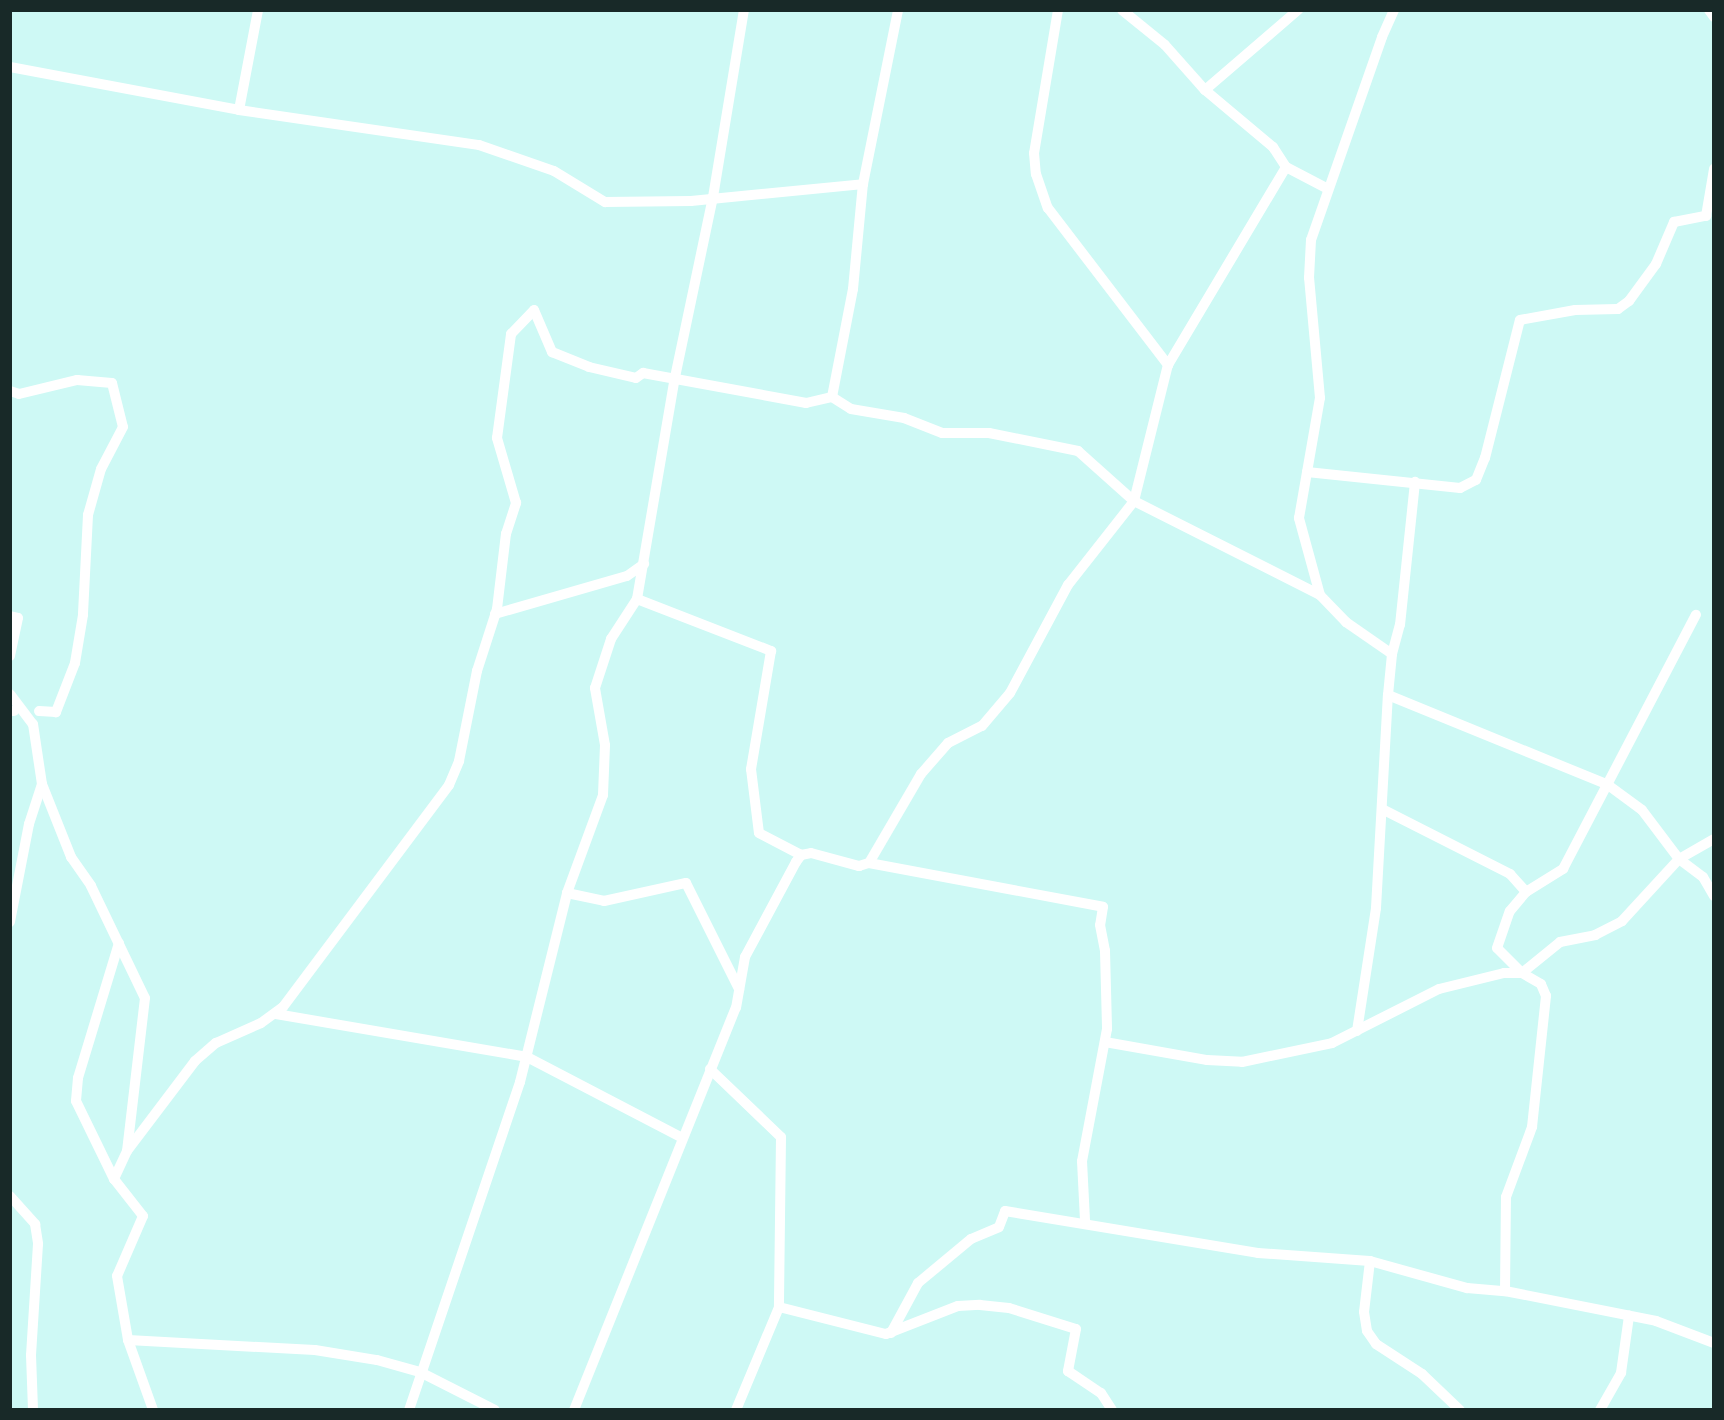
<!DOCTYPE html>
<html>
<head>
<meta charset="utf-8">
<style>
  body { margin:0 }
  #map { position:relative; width:1724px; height:1420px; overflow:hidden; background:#cef9f5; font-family:"Source Sans 3",sans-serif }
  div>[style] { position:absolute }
  .street>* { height:10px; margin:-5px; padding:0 5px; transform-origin:5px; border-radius:5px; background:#fff }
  span { translate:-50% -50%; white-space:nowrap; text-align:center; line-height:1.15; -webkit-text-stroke:5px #fff; paint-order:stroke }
  .frame { position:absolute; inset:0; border:12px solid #182928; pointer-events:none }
</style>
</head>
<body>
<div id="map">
  <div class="street">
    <i style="left:1058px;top:10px;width:145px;rotate:99.5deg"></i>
    <i style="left:1034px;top:153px;width:21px;rotate:85deg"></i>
    <i style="left:1036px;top:174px;width:36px;rotate:71deg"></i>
    <i style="left:1048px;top:208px;width:198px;rotate:52.6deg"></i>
    <i style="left:1122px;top:10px;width:55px;rotate:39.1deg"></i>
    <i style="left:1165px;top:45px;width:60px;rotate:48.4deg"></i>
    <i style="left:1205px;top:90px;width:89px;rotate:40deg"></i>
    <i style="left:1273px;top:147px;width:24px;rotate:57deg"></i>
    <i style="left:1286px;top:167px;width:47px;rotate:27.6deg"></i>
    <i style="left:1709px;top:10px;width:9px;rotate:54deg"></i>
    <i style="left:10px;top:67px;width:233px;rotate:10.6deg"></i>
    <i style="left:239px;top:110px;width:243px;rotate:8.3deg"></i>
    <i style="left:479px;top:145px;width:79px;rotate:19.1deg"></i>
    <i style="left:554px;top:171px;width:60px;rotate:31.3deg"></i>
    <i style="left:605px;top:202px;width:86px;rotate:-0.7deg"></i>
    <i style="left:691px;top:201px;width:173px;rotate:-5.6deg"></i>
    <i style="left:1205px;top:90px;width:123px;rotate:-40.7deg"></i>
    <i style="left:239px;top:110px;width:102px;rotate:-79.2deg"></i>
    <i style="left:10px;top:391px;width:9px;rotate:18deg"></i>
    <i style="left:19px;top:394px;width:60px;rotate:-13.6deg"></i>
    <i style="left:77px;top:380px;width:35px;rotate:5deg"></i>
    <i style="left:112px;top:383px;width:45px;rotate:76deg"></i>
    <i style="left:123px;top:427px;width:47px;rotate:117.6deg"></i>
    <i style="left:101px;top:469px;width:48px;rotate:105.8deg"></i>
    <i style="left:88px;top:515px;width:100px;rotate:92.9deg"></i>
    <i style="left:83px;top:615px;width:49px;rotate:99.5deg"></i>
    <i style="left:75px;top:663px;width:53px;rotate:111.2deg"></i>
    <i style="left:56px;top:712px;width:17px;rotate:-177deg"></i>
    <i style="left:832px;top:397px;width:22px;rotate:32deg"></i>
    <i style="left:851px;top:409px;width:54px;rotate:9.6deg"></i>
    <i style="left:904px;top:418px;width:41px;rotate:21.5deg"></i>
    <i style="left:942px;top:433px;width:47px"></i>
    <i style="left:989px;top:433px;width:91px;rotate:11.4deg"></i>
    <i style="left:1078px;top:451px;width:75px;rotate:41.8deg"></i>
    <i style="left:1134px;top:501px;width:208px;rotate:26.8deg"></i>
    <i style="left:1307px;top:472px;width:154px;rotate:6deg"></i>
    <i style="left:1460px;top:488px;width:18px;rotate:-27deg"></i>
    <i style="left:1476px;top:480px;width:24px;rotate:-68deg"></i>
    <i style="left:1485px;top:458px;width:142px;rotate:-75.8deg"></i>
    <i style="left:1520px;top:320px;width:56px;rotate:-10.3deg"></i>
    <i style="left:1575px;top:310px;width:43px;rotate:-1.3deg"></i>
    <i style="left:1618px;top:309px;width:14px;rotate:-36deg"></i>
    <i style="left:1629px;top:301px;width:46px;rotate:-53.9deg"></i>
    <i style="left:1656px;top:264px;width:46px;rotate:-66.8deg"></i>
    <i style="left:1674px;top:222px;width:33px;rotate:-11deg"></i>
    <i style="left:1706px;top:216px;width:48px;rotate:-80.3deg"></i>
    <i style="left:637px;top:599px;width:144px;rotate:21.2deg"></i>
    <i style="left:771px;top:651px;width:120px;rotate:99.6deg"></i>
    <i style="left:751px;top:769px;width:64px;rotate:82.9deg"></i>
    <i style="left:759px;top:833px;width:47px;rotate:27.6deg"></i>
    <i style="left:495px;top:614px;width:137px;rotate:-16.1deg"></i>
    <i style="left:627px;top:576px;width:21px;rotate:-35deg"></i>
    <i style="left:10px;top:616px;width:8px;rotate:14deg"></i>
    <i style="left:18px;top:618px;width:39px;rotate:102deg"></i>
    <i style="left:1392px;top:654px;width:56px;rotate:-145.2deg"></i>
    <i style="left:1346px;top:622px;width:37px;rotate:-134deg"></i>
    <i style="left:1320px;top:595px;width:80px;rotate:-105.3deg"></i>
    <i style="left:1299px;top:518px;width:122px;rotate:-80.1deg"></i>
    <i style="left:1320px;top:398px;width:121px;rotate:-95.2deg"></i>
    <i style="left:1309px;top:278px;width:38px;rotate:-87deg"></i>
    <i style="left:1311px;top:240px;width:215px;rotate:-70.7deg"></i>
    <i style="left:1382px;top:37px;width:30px;rotate:-66deg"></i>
    <i style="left:10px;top:694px;width:38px;rotate:53deg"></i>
    <i style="left:33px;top:724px;width:61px;rotate:81.5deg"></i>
    <i style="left:42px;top:784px;width:42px;rotate:108deg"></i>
    <i style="left:29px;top:824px;width:100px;rotate:101deg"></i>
    <i style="left:1388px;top:695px;width:238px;rotate:22.2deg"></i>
    <i style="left:1608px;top:785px;width:42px;rotate:36.3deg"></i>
    <i style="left:1642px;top:810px;width:61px;rotate:52.9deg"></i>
    <i style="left:1679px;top:859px;width:30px;rotate:37deg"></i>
    <i style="left:1703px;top:877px;width:22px;rotate:60deg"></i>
    <i style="left:10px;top:711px;width:4px"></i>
    <i style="left:42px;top:784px;width:79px;rotate:68.3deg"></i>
    <i style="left:71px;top:857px;width:35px;rotate:55deg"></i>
    <i style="left:91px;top:886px;width:124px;rotate:64.3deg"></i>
    <i style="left:145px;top:998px;width:154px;rotate:96.7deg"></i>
    <i style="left:127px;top:1151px;width:31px;rotate:115deg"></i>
    <i style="left:1382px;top:809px;width:144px;rotate:26.9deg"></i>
    <i style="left:1510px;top:874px;width:24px;rotate:48deg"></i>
    <i style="left:869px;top:863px;width:238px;rotate:10.6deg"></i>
    <i style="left:1103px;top:907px;width:18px;rotate:99deg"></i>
    <i style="left:1100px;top:925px;width:26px;rotate:79deg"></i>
    <i style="left:1105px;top:951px;width:78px;rotate:88.5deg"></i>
    <i style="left:1107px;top:1029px;width:134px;rotate:100.7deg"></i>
    <i style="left:1082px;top:1161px;width:60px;rotate:87.1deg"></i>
    <i style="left:567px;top:893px;width:38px;rotate:12deg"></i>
    <i style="left:604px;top:901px;width:84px;rotate:-12.4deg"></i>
    <i style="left:686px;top:883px;width:119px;rotate:63.4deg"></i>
    <i style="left:119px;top:943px;width:141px;rotate:106.9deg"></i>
    <i style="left:78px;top:1078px;width:23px;rotate:95deg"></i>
    <i style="left:76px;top:1101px;width:87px;rotate:64deg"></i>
    <i style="left:114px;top:1179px;width:47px;rotate:51.9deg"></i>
    <i style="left:143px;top:1216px;width:65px;rotate:113.4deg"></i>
    <i style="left:117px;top:1276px;width:65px;rotate:80.2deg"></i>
    <i style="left:128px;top:1340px;width:74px;rotate:70.3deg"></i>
    <i style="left:276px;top:1014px;width:255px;rotate:9.7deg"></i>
    <i style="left:527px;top:1057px;width:174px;rotate:27.5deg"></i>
    <i style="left:1357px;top:1031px;width:124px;rotate:-81.2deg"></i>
    <i style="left:1376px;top:908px;width:213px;rotate:-86.8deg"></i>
    <i style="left:1388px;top:695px;width:41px;rotate:-84.4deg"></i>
    <i style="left:1392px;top:654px;width:30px;rotate:-75deg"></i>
    <i style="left:1400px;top:625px;width:144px;rotate:-84deg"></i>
    <i style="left:1105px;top:1042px;width:104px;rotate:10deg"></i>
    <i style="left:1207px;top:1060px;width:35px;rotate:3deg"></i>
    <i style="left:1242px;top:1062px;width:92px;rotate:-11.9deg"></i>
    <i style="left:1332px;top:1043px;width:120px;rotate:-26.8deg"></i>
    <i style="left:1439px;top:989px;width:67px;rotate:-13.8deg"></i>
    <i style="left:1504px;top:973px;width:18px"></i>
    <i style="left:1522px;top:973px;width:49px;rotate:-39.2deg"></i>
    <i style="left:1560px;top:942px;width:36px;rotate:-11deg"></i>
    <i style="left:1595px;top:935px;width:30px;rotate:-27deg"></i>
    <i style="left:1622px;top:921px;width:84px;rotate:-47.4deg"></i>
    <i style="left:1679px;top:859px;width:40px;rotate:-29.7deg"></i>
    <i style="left:710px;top:1069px;width:98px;rotate:43.8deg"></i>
    <i style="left:781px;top:1137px;width:170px;rotate:90.7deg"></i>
    <i style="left:127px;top:1151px;width:113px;rotate:-52.9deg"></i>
    <i style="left:195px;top:1061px;width:28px;rotate:-41deg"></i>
    <i style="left:216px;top:1043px;width:49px;rotate:-24deg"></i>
    <i style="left:261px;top:1023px;width:27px;rotate:-36deg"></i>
    <i style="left:283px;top:1007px;width:277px;rotate:-53.2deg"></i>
    <i style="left:449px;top:785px;width:26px;rotate:-67deg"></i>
    <i style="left:459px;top:761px;width:92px;rotate:-78.7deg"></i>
    <i style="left:477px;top:671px;width:65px;rotate:-72.1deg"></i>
    <i style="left:497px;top:609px;width:76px;rotate:-83.2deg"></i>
    <i style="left:506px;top:534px;width:33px;rotate:-72deg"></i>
    <i style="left:516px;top:503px;width:68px;rotate:-106.3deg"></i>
    <i style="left:497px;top:438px;width:105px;rotate:-82.3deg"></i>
    <i style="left:511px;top:334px;width:33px;rotate:-46deg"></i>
    <i style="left:534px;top:310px;width:46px;rotate:66.8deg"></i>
    <i style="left:552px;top:352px;width:40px;rotate:22deg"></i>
    <i style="left:589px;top:367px;width:48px;rotate:13.2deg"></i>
    <i style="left:636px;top:378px;width:9px;rotate:-36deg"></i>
    <i style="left:643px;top:373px;width:166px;rotate:10.4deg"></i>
    <i style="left:806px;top:403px;width:27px;rotate:-13deg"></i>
    <i style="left:832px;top:397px;width:110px;rotate:-79deg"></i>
    <i style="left:853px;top:289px;width:105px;rotate:-84.6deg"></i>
    <i style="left:863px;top:184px;width:177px;rotate:-78.6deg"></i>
    <i style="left:10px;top:1196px;width:38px;rotate:48deg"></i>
    <i style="left:35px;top:1224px;width:20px;rotate:81deg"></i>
    <i style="left:38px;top:1244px;width:111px;rotate:93.6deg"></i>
    <i style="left:31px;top:1355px;width:55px;rotate:87.9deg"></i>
    <i style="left:1370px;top:1261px;width:51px;rotate:96.7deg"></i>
    <i style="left:1364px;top:1312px;width:19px;rotate:81deg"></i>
    <i style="left:1367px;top:1331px;width:16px;rotate:55deg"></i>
    <i style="left:1376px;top:1344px;width:55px;rotate:33.1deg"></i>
    <i style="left:1422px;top:1374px;width:52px;rotate:43.5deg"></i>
    <i style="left:1505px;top:1291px;width:94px;rotate:-89.4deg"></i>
    <i style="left:1506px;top:1197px;width:75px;rotate:-69.6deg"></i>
    <i style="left:1532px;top:1127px;width:132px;rotate:-83.9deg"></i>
    <i style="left:1546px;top:996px;width:13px;rotate:-113deg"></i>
    <i style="left:1541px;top:984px;width:22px;rotate:-150deg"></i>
    <i style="left:1522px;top:973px;width:35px;rotate:-135deg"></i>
    <i style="left:1497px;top:948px;width:39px;rotate:-71deg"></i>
    <i style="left:1510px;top:911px;width:25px;rotate:-50deg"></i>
    <i style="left:1526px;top:892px;width:44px;rotate:-31.9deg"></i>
    <i style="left:1563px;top:869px;width:287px;rotate:-62.4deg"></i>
    <i style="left:891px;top:1333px;width:57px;rotate:-61.6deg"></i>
    <i style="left:918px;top:1283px;width:69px;rotate:-39.7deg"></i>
    <i style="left:971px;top:1239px;width:30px;rotate:-23deg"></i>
    <i style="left:999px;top:1227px;width:17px;rotate:-69deg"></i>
    <i style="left:1005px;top:1211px;width:256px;rotate:9.4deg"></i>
    <i style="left:1258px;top:1253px;width:112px;rotate:4.1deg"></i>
    <i style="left:1370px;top:1261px;width:101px;rotate:15.6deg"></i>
    <i style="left:1467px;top:1288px;width:38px;rotate:5deg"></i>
    <i style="left:1505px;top:1291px;width:154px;rotate:11.2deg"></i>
    <i style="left:1656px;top:1321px;width:62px;rotate:20.8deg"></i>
    <i style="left:128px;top:1340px;width:187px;rotate:3.1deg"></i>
    <i style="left:315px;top:1350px;width:63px;rotate:9.2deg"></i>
    <i style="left:377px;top:1360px;width:45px;rotate:15.6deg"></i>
    <i style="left:420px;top:1372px;width:84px;rotate:26.9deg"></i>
    <i style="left:409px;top:1410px;width:346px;rotate:-71.3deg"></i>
    <i style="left:520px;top:1082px;width:195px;rotate:-76deg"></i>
    <i style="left:567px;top:893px;width:104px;rotate:-69.8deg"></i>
    <i style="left:603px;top:795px;width:50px;rotate:-87.7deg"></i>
    <i style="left:605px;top:745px;width:58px;rotate:-100deg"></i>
    <i style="left:595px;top:688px;width:52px;rotate:-71.9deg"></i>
    <i style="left:611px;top:639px;width:48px;rotate:-57deg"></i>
    <i style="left:637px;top:599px;width:220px;rotate:-80.3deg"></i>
    <i style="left:674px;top:382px;width:189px;rotate:-78.1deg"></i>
    <i style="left:713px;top:197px;width:190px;rotate:-80.6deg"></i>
    <i style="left:574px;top:1410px;width:433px;rotate:-68.1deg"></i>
    <i style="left:736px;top:1008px;width:52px;rotate:-80deg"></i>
    <i style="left:745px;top:957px;width:108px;rotate:-61.8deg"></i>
    <i style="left:796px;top:862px;width:9px;rotate:-54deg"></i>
    <i style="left:801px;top:855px;width:10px;rotate:-11deg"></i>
    <i style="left:811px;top:853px;width:50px;rotate:15.2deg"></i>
    <i style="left:859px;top:866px;width:10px;rotate:-17deg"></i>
    <i style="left:869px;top:863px;width:103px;rotate:-59.7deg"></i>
    <i style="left:921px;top:774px;width:41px;rotate:-48.9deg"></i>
    <i style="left:948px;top:743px;width:38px;rotate:-27deg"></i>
    <i style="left:982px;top:726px;width:43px;rotate:-49.7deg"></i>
    <i style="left:1010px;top:693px;width:123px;rotate:-61.8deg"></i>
    <i style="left:1068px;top:585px;width:107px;rotate:-51.8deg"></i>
    <i style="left:1134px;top:501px;width:140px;rotate:-76deg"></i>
    <i style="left:1168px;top:365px;width:230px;rotate:-59.2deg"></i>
    <i style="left:736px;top:1410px;width:112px;rotate:-67.3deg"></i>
    <i style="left:779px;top:1307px;width:110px;rotate:14.2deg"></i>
    <i style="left:886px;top:1334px;width:77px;rotate:-21.3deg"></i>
    <i style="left:958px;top:1306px;width:22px;rotate:-3deg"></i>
    <i style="left:980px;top:1305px;width:29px;rotate:6deg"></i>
    <i style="left:1009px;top:1308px;width:70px;rotate:17.4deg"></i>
    <i style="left:1076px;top:1329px;width:43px;rotate:100.8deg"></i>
    <i style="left:1068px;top:1371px;width:40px;rotate:34deg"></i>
    <i style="left:1101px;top:1393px;width:20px;rotate:57deg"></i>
    <i style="left:1600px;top:1410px;width:43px;rotate:-60.4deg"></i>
    <i style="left:1621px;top:1373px;width:58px;rotate:-82deg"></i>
  </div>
  <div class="frame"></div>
</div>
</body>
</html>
